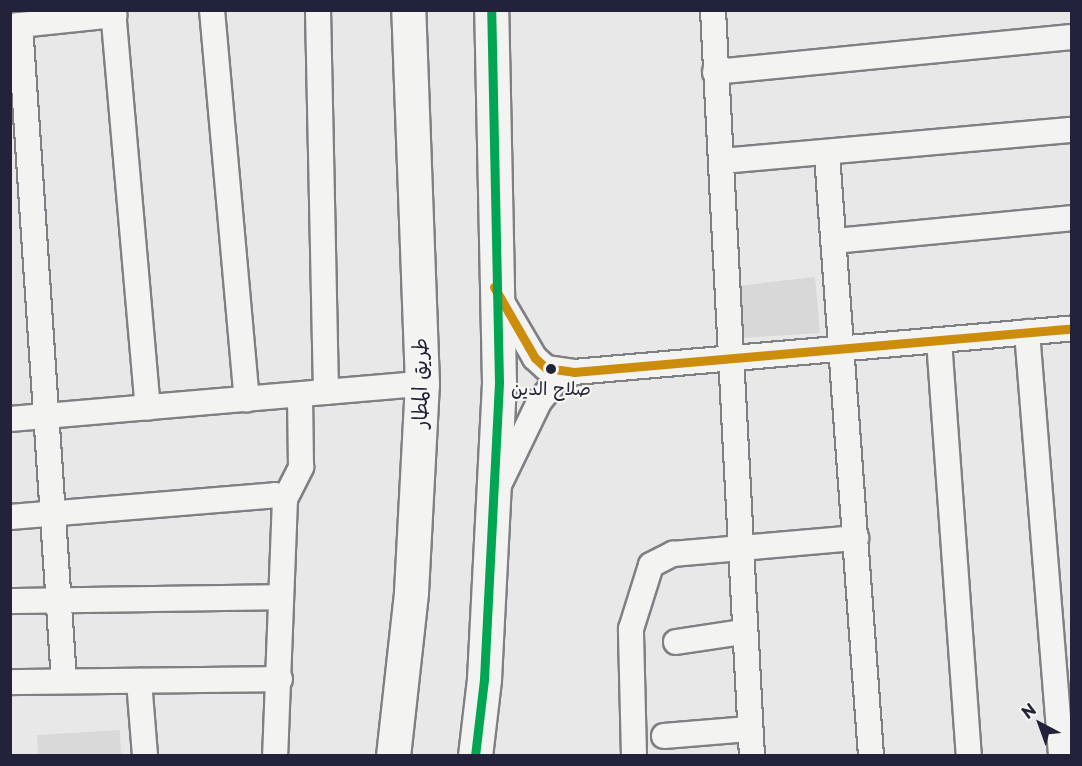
<!DOCTYPE html>
<html>
<head>
<meta charset="utf-8">
<style>
  body { margin:0 }
  #map { position:relative; width:1082px; height:766px; overflow:hidden; background:#e8e8e8; font-family:"Playpen Sans","Playpen Sans Arabic",sans-serif }
  div>[style] { position:absolute }
  .built>* { inset:0; background:#d8d8d9 }
  .green>* { inset:0; background:#d9d9da }
  .roads { filter:drop-shadow(2px 0 #808084) drop-shadow(-2px 0 #808084) drop-shadow(0 2px #808084) drop-shadow(0 -2px #808084) }
  .minor>* { height:24px; margin:-12px; padding:0 12px; transform-origin:12px; border-radius:12px; background:#f3f3f1 }
  .highway>* { height:33px; margin:-16.5px; padding:0 16.5px; transform-origin:16.5px; border-radius:16.5px; background:#f3f3f1 }
  .bus-1>* { height:9px; margin:-4.5px; padding:0 4.5px; transform-origin:4.5px; border-radius:4.5px; background:#cc8c0c }
  .bus-2>* { height:9px; margin:-4.5px; padding:0 4.5px; transform-origin:4.5px; border-radius:4.5px; background:#00a651 }
  .dots>* { width:16px; height:16px; translate:-50% -50%; box-sizing:border-box; border:3px solid #f6f6f2; border-radius:50% }
  span { translate:-50% -50%; white-space:nowrap; text-align:center; line-height:1.15; -webkit-text-stroke:4.5px #f6f6f2; paint-order:stroke }
  .bus-label { font-size:18px; color:#22223b }
  .street-label { font-size:20px; color:#22223b }
  .frame { position:absolute; inset:0; border:12px solid #22223b; pointer-events:none }
  .north { position:absolute; left:1010px; top:694px; width:60px; height:60px; -webkit-text-stroke:4px #f6f6f2; paint-order:stroke; rotate:319deg; font-size:16px; font-weight:700; line-height:24px; text-align:center; color:#22223b }
  .north::after { content:''; display:block; margin:auto; width:21px; height:27px; background:#22223b; clip-path:polygon(50% 0,100% 100%,50% 72%,0 100%) }
</style>
</head>
<body>
<div id="map">
  <div class="built">
    <i style="clip-path:polygon(815px 277px,820px 333px,741px 338px,737px 286px)"></i>
  </div>
  <div class="green">
    <i style="clip-path:polygon(120px 730px,121px 755px,38px 755px,37px 735px)"></i>
  </div>
  <div class="roads">
    <div class="minor">
      <i style="left:113px;top:10px;width:399px;rotate:85deg"></i>
      <i style="left:212px;top:10px;width:391px;rotate:84.9deg"></i>
      <i style="left:318px;top:10px;width:382px;rotate:88.8deg"></i>
      <i style="left:713px;top:10px;width:747px;rotate:87.01deg"></i>
      <i style="left:20px;top:25px;width:657px;rotate:86.16deg"></i>
      <i style="left:10px;top:26px;width:105px;rotate:-6deg"></i>
      <i style="left:715px;top:72px;width:359px;rotate:-5.6deg"></i>
      <i style="left:827px;top:155px;width:603px;rotate:85.81deg"></i>
      <i style="left:723px;top:161px;width:350px;rotate:-5.1deg"></i>
      <i style="left:835px;top:241px;width:238px;rotate:-5.5deg"></i>
      <i style="left:498px;top:295px;width:73px;rotate:59.6deg"></i>
      <i style="left:535px;top:358px;width:15px;rotate:42deg"></i>
      <i style="left:546px;top:368px;width:28px;rotate:8deg"></i>
      <i style="left:574px;top:372px;width:500px;rotate:-5deg"></i>
      <i style="left:1027px;top:332px;width:425px;rotate:85.4deg"></i>
      <i style="left:939px;top:340px;width:417px;rotate:85.9deg"></i>
      <i style="left:10px;top:419px;width:413px;rotate:-4.9deg"></i>
      <i style="left:498px;top:487px;width:94px;rotate:-64.2deg"></i>
      <i style="left:539px;top:402px;width:26px;rotate:-51deg"></i>
      <i style="left:555px;top:382px;width:21px;rotate:-28deg"></i>
      <i style="left:285px;top:499px;width:36px;rotate:-63deg"></i>
      <i style="left:301px;top:467px;width:72px;rotate:-90.8deg"></i>
      <i style="left:10px;top:517px;width:266px;rotate:-4.7deg"></i>
      <i style="left:275px;top:495px;width:11px;rotate:22deg"></i>
      <i style="left:285px;top:499px;width:257px;rotate:92.2deg"></i>
      <i style="left:10px;top:601px;width:271px;rotate:-0.8deg"></i>
      <i style="left:676px;top:642px;width:68px;rotate:-8.5deg"></i>
      <i style="left:139px;top:681px;width:75px;rotate:85.4deg"></i>
      <i style="left:10px;top:682px;width:270px;rotate:-0.6deg"></i>
      <i style="left:664px;top:736px;width:85px;rotate:-4.7deg"></i>
      <i style="left:634px;top:756px;width:127px;rotate:-91.4deg"></i>
      <i style="left:631px;top:629px;width:67px;rotate:-72.6deg"></i>
      <i style="left:651px;top:565px;width:25px;rotate:-27deg"></i>
      <i style="left:673px;top:554px;width:184px;rotate:-5deg"></i>
    </div>
    <div class="highway">
      <i style="left:393px;top:756px;width:165px;rotate:-83.7deg"></i>
      <i style="left:411px;top:592px;width:208px;rotate:-87deg"></i>
      <i style="left:422px;top:384px;width:374px;rotate:-92.1deg"></i>
      <i style="left:475px;top:756px;width:78px;rotate:-83.3deg"></i>
      <i style="left:484px;top:679px;width:297px;rotate:-87.1deg"></i>
      <i style="left:499px;top:382px;width:372px;rotate:-91.2deg"></i>
    </div>
  </div>
  <div class="bus-1">
    <i style="left:494px;top:287px;width:82px;rotate:60deg"></i>
    <i style="left:535px;top:358px;width:15px;rotate:42deg"></i>
    <i style="left:546px;top:368px;width:28px;rotate:8deg"></i>
    <i style="left:574px;top:372px;width:500px;rotate:-5deg"></i>
  </div>
  <div class="bus-2">
    <i style="left:475px;top:756px;width:78px;rotate:-83.3deg"></i>
    <i style="left:484px;top:679px;width:297px;rotate:-87.1deg"></i>
    <i style="left:499px;top:382px;width:372px;rotate:-91.2deg"></i>
  </div>
  <div class="dots">
    <i style="left:551px;top:369px;background:#22223b"></i>
  </div>
  <div class="bus-label">
    <span style="left:551px;top:388px">صلاح الدين</span>
  </div>
  <div class="street-label">
    <span style="left:419px;top:383px;rotate:-90deg">طريق المطار</span>
  </div>
  <div class="frame"></div>
  <div class="north">N</div>
</div>
</body>
</html>
